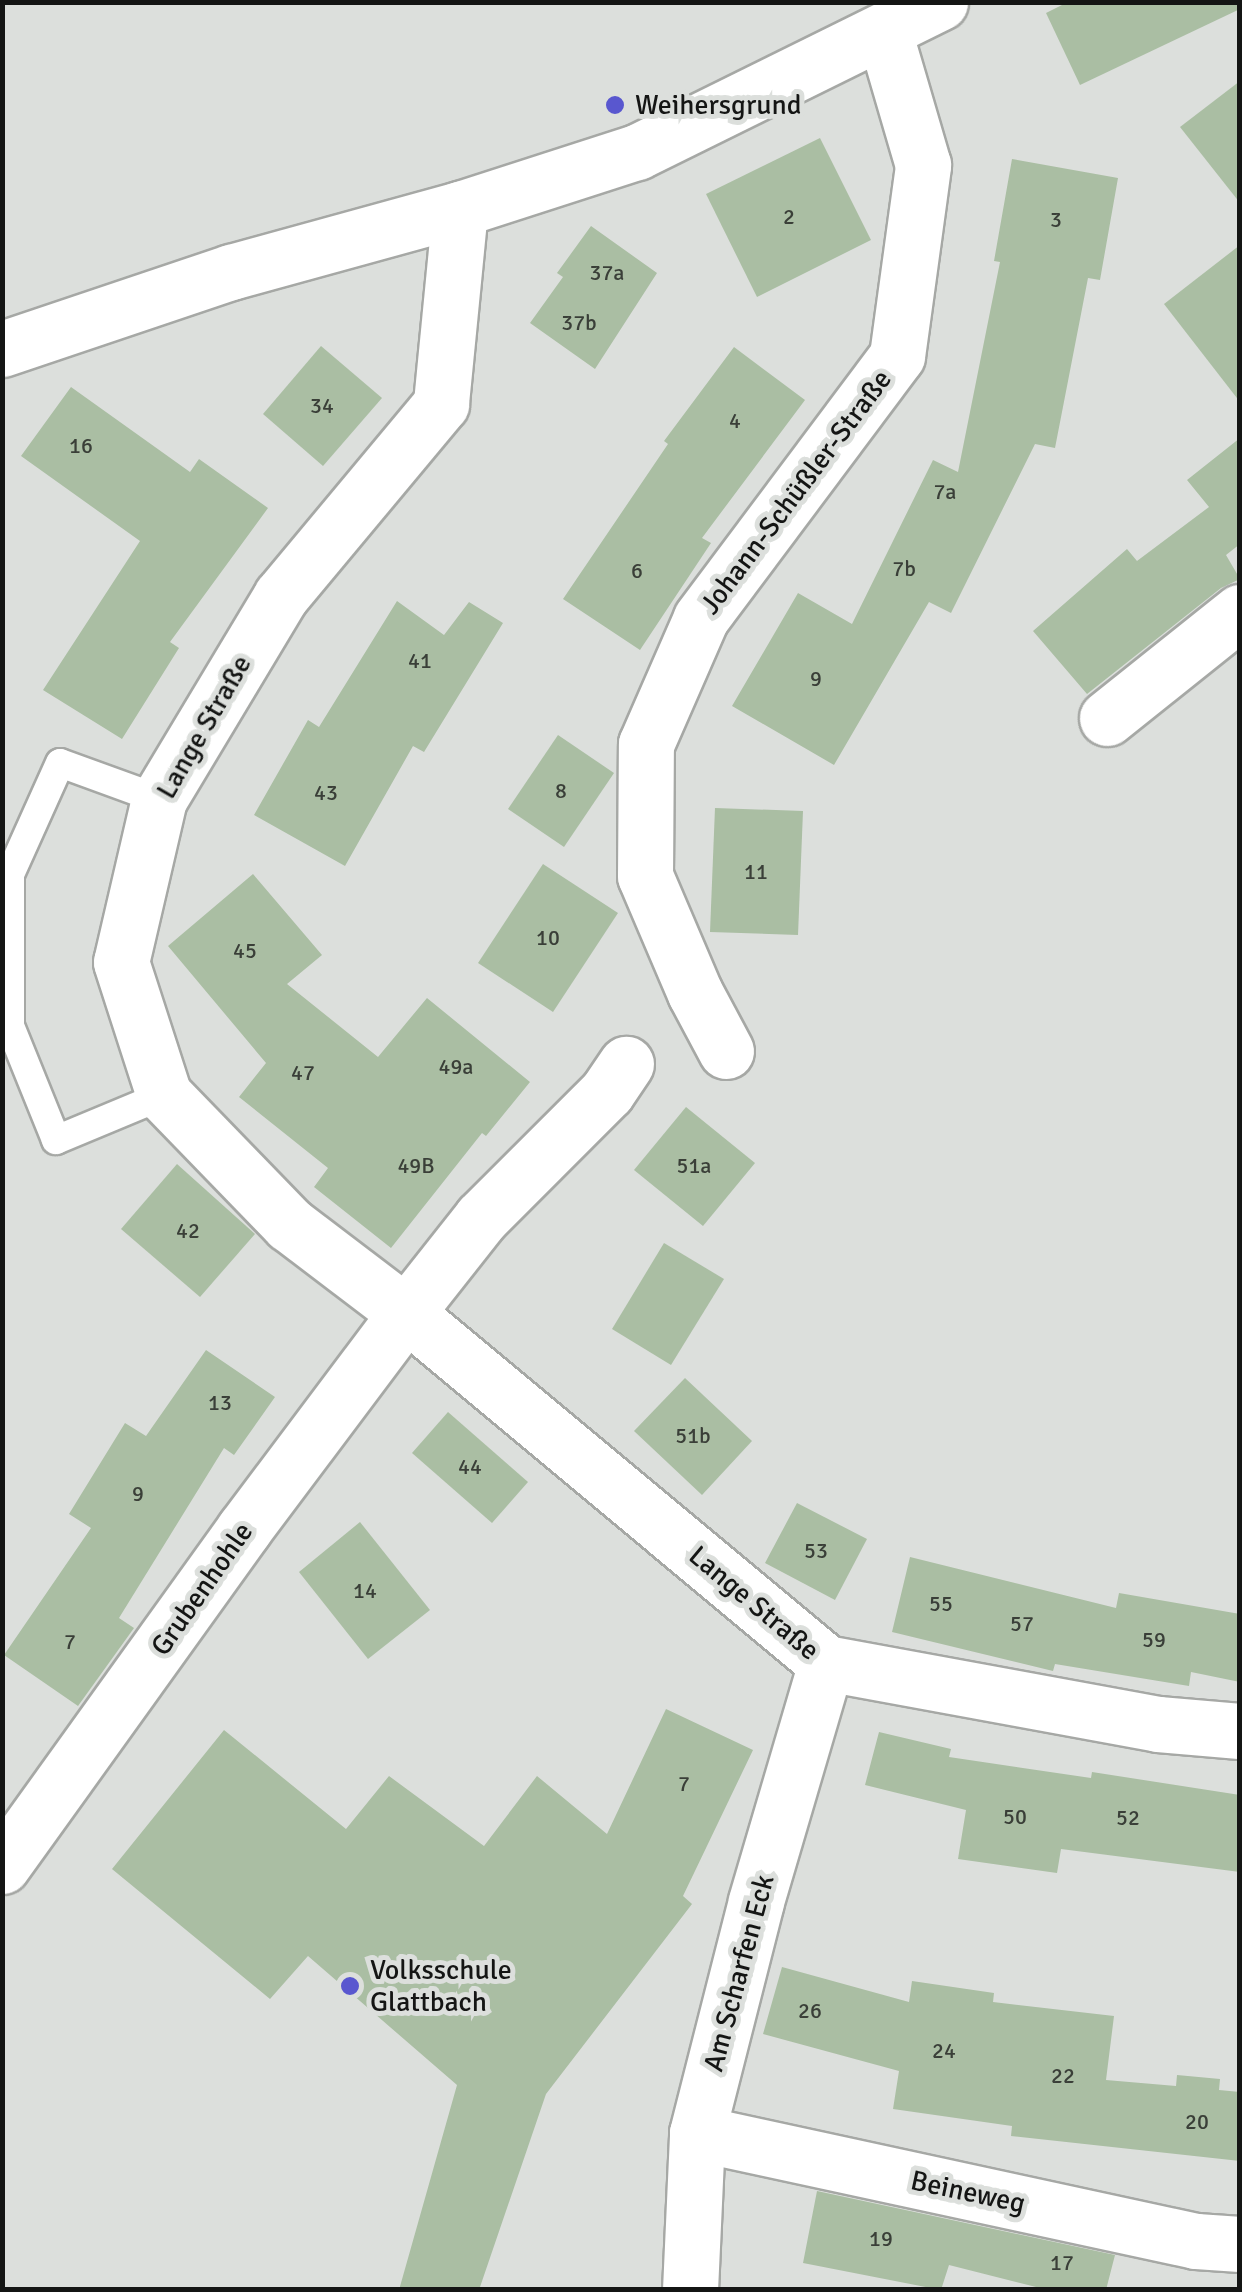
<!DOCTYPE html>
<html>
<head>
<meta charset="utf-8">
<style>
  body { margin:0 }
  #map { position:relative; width:1242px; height:2292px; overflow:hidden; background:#dcdfdc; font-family:Signika,sans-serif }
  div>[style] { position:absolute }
  .building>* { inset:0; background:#aabea3 }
  .roads { filter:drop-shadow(2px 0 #a6a8a5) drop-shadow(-2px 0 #a6a8a5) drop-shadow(0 2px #a6a8a5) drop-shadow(0 -2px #a6a8a5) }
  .service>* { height:28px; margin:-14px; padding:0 14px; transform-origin:14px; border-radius:14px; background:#fff }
  .minor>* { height:55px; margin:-27.5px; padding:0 27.5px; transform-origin:27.5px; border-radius:27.5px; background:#fff }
  .dots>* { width:28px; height:28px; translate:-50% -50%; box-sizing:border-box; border:5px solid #dcdfdc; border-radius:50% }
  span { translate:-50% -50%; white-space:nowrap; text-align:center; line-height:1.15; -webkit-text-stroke:10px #dcdfdc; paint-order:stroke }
  .number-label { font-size:22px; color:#3a3f38 }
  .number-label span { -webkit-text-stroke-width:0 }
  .poi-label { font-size:28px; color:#141514 }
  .left { translate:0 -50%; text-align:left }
  .street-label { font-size:28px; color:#141514 }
  .frame { position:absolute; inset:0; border:5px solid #141514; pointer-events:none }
</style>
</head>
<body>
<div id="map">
  <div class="building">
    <i style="clip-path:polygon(1068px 2px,1240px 2px,1240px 9px,1080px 85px,1046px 13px)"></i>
    <i style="clip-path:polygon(1240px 81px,1240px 203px,1180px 127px)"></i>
    <i style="clip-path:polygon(820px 138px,871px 240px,757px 297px,706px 194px)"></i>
    <i style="clip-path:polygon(1012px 159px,1118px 178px,1100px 280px,1088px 278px,1055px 448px,1035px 444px,951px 613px,929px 602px,834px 765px,732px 706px,798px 593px,852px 624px,933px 460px,958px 472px,1000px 262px,994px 261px)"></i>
    <i style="clip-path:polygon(591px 226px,657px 273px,595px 369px,530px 323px,563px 277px,557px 273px)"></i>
    <i style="clip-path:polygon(1240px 245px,1240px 402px,1164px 304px)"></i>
    <i style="clip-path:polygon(321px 346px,382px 398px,323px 466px,263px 414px)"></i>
    <i style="clip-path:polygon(734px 347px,805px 400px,702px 538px,711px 543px,640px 650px,563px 599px,668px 444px,664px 441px)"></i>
    <i style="clip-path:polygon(71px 387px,190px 472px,199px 459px,268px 508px,170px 642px,179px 648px,122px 739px,43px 690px,140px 541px,21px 456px)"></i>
    <i style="clip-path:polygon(1240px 438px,1240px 544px,1226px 555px,1240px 579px,1221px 588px,1087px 694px,1033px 631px,1127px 549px,1137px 561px,1209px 507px,1187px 480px)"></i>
    <i style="clip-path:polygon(397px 601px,444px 635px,469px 602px,503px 623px,424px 752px,413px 746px,345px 866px,254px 815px,308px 720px,319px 727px)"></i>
    <i style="clip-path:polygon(558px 735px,614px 773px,564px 847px,508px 809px)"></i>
    <i style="clip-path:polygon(715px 808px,803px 811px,798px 935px,710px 932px)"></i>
    <i style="clip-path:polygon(543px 864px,618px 913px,553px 1012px,478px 963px)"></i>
    <i style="clip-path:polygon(253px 874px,322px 955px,287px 984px,378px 1057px,427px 998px,530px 1082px,486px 1136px,482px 1133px,391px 1248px,314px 1187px,328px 1168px,239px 1097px,266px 1063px,168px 946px)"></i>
    <i style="clip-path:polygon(686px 1107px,755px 1163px,703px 1226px,634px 1170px)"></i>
    <i style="clip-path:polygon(177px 1164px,255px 1234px,200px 1297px,121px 1229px)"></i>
    <i style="clip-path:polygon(664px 1243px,724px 1279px,671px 1365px,612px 1329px)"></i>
    <i style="clip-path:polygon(206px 1350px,275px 1397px,234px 1455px,224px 1448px,119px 1618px,134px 1628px,78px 1706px,4px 1655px,91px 1528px,69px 1514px,125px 1423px,146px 1436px)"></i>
    <i style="clip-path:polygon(685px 1378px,752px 1441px,702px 1495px,634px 1431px)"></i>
    <i style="clip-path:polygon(448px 1412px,528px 1482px,492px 1523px,412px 1453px)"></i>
    <i style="clip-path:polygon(797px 1503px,867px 1539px,835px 1600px,765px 1563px)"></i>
    <i style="clip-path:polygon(360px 1522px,430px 1610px,368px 1659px,299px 1572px)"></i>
    <i style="clip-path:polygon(910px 1557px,1116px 1608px,1119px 1593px,1240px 1614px,1240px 1682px,1191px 1672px,1189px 1686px,1055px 1664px,1053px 1671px,892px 1632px)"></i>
    <i style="clip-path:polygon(666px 1709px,753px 1750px,683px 1896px,692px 1904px,546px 2094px,479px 2290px,399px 2290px,457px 2085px,308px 1956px,270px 1999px,112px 1869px,224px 1730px,346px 1829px,389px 1776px,484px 1846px,537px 1776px,607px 1834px)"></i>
    <i style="clip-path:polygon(879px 1732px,951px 1749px,949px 1757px,1091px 1778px,1092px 1772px,1240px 1795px,1240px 1872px,1061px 1849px,1057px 1873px,958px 1859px,966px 1810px,865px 1785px)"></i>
    <i style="clip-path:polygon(782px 1967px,909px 2002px,912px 1981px,994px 1993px,993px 2002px,1114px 2016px,1106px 2080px,1176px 2086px,1177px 2075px,1220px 2079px,1219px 2090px,1240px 2092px,1240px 2161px,1011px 2136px,1012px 2126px,893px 2109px,899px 2071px,763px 2034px)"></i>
    <i style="clip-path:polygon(817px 2191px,1115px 2255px,1106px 2290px,1048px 2290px,949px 2265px,941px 2290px,803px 2263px)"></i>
  </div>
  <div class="roads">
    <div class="service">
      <i style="left:159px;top:799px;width:105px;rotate:-160deg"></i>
      <i style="left:60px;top:763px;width:122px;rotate:114.2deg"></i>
      <i style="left:10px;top:874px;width:152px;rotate:90deg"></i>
      <i style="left:10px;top:1026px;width:123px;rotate:68deg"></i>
      <i style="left:56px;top:1140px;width:117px;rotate:-22.6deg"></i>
    </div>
    <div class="minor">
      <i style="left:460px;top:209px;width:196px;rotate:95.6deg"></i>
      <i style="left:441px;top:404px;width:250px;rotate:129.8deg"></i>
      <i style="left:281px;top:596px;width:237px;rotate:121deg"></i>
      <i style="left:159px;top:799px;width:167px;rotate:103.1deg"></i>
      <i style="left:121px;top:962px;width:140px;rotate:72.1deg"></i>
      <i style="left:164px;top:1095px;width:180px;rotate:45.9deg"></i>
      <i style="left:289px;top:1224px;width:147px;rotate:37.3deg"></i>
      <i style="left:406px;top:1313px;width:547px;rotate:39.81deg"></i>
      <i style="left:826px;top:1663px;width:338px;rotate:10.4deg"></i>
      <i style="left:1158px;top:1724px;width:82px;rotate:4.9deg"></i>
      <i style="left:2px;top:349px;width:242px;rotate:-18.6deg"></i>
      <i style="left:231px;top:272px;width:238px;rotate:-15.4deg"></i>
      <i style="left:460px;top:209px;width:186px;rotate:-17.9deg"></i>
      <i style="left:637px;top:152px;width:338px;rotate:-26.3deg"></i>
      <i style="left:1107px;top:718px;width:170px;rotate:-38.6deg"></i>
      <i style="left:726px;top:1051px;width:66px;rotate:-118.1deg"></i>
      <i style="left:695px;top:993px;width:127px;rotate:-113.1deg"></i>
      <i style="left:645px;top:876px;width:132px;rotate:-89.6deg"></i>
      <i style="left:646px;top:744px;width:137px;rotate:-66.4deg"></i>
      <i style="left:701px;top:618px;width:327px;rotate:-53.2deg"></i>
      <i style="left:897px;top:356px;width:193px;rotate:-82.2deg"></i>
      <i style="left:923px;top:165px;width:139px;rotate:-106.3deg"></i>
      <i style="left:2px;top:1866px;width:415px;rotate:-54.3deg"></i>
      <i style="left:244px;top:1529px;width:270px;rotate:-53.1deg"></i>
      <i style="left:406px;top:1313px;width:121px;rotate:-51.7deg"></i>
      <i style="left:481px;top:1218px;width:178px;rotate:-45deg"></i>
      <i style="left:607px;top:1092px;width:34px;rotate:-56deg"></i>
      <i style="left:697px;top:2133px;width:511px;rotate:12.21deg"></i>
      <i style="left:1196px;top:2241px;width:44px;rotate:3.9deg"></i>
      <i style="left:690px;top:2290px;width:157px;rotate:-87.4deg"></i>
      <i style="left:697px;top:2133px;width:239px;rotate:-75.7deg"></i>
      <i style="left:756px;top:1901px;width:248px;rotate:-73.6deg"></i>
    </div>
  </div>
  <div class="dots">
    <i style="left:615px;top:105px;background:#5957cf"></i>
    <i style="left:350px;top:1986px;background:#5957cf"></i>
  </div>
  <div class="number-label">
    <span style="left:789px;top:217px">2</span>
    <span style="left:1056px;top:220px">3</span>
    <span style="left:607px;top:273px">37a</span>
    <span style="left:579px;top:323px">37b</span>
    <span style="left:322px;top:406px">34</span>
    <span style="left:735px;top:421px">4</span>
    <span style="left:81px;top:446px">16</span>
    <span style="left:945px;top:492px">7a</span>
    <span style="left:904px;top:569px">7b</span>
    <span style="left:637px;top:571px">6</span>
    <span style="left:420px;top:661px">41</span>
    <span style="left:816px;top:679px">9</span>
    <span style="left:561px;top:791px">8</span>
    <span style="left:326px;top:793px">43</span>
    <span style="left:756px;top:872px">11</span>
    <span style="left:548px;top:938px">10</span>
    <span style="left:245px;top:951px">45</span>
    <span style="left:456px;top:1067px">49a</span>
    <span style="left:303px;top:1073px">47</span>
    <span style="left:416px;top:1166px">49B</span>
    <span style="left:694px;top:1166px">51a</span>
    <span style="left:188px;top:1231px">42</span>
    <span style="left:220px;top:1403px">13</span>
    <span style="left:693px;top:1436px">51b</span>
    <span style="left:470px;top:1467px">44</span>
    <span style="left:138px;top:1494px">9</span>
    <span style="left:816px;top:1551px">53</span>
    <span style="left:365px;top:1591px">14</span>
    <span style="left:941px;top:1604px">55</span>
    <span style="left:1022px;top:1624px">57</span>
    <span style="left:1154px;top:1640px">59</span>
    <span style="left:70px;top:1642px">7</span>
    <span style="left:684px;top:1784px">7</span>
    <span style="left:1015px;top:1817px">50</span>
    <span style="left:1128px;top:1818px">52</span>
    <span style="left:810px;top:2011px">26</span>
    <span style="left:944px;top:2051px">24</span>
    <span style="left:1063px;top:2076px">22</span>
    <span style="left:1197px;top:2122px">20</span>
    <span style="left:881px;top:2239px">19</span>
    <span style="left:1062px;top:2263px">17</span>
  </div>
  <div class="poi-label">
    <span class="left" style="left:635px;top:105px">Weihersgrund</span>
    <span class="left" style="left:370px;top:1986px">Volksschule<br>Glattbach</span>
  </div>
  <div class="street-label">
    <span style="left:796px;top:492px;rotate:-53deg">Johann-Schüßler-Straße</span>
    <span style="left:204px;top:727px;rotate:-60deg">Lange Straße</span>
    <span style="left:202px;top:1589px;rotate:-55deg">Grubenhohle</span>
    <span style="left:754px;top:1603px;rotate:40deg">Lange Straße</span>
    <span style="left:739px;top:1973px;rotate:-75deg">Am Scharfen Eck</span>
    <span style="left:968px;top:2192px;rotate:12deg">Beineweg</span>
  </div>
  <div class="frame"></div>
</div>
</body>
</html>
